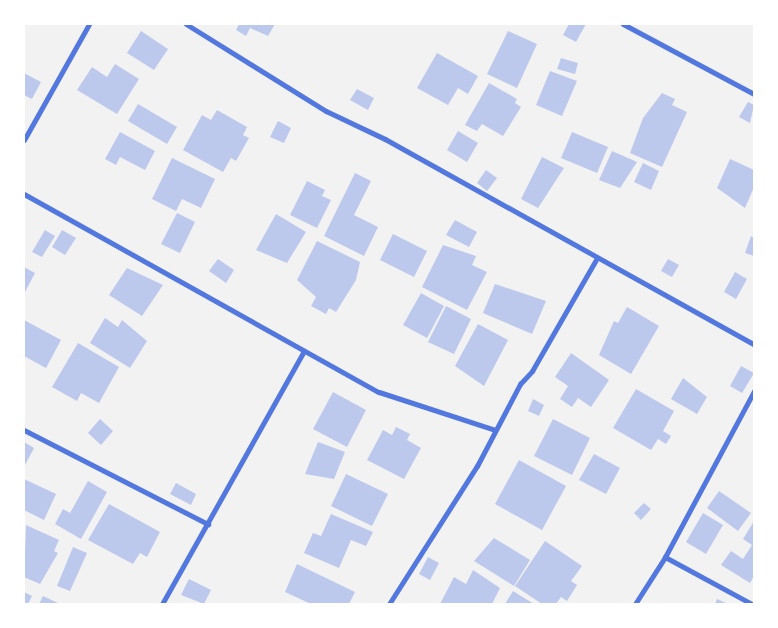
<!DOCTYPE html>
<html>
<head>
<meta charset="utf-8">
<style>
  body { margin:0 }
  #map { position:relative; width:778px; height:628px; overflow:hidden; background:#f2f2f2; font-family:"Asap Condensed",sans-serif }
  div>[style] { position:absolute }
  .building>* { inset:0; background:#bdc9ec }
  .minor>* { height:5px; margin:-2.5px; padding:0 2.5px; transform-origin:2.5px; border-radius:2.5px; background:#5277de }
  span { translate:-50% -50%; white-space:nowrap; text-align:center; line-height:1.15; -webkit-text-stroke:5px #fff; paint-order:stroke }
  .frame { position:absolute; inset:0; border:25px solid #fff; pointer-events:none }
</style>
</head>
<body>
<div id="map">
  <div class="building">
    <i style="clip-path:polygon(239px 24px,275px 24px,268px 36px,250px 28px,246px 36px,236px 30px)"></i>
    <i style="clip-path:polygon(569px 24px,586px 24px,576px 42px,563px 35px)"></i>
    <i style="clip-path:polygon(141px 31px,168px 49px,154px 70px,127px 53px)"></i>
    <i style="clip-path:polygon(508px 31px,537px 44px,517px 88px,487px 74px)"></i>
    <i style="clip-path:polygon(437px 53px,478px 76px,468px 94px,458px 88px,448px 105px,417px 88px)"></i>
    <i style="clip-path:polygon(561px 58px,578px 63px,575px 74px,557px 69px)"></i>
    <i style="clip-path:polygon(115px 64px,139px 79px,117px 114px,77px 90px,92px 67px,107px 77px)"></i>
    <i style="clip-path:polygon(550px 71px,577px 81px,562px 116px,536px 105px)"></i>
    <i style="clip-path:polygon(24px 73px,41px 82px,32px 99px,24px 95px)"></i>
    <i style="clip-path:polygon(489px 83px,517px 99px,515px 103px,521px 107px,503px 136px,482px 124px,477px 131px,465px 125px)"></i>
    <i style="clip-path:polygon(357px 89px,374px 98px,368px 110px,350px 100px)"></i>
    <i style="clip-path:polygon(662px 93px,675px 99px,672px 105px,687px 112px,662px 167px,630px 153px,643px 118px)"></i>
    <i style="clip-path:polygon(748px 102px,754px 105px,750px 123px,739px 117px)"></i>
    <i style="clip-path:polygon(138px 104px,177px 127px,167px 144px,128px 121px)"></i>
    <i style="clip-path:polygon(217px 110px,247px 127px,243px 135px,249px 138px,236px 161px,231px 158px,223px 172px,183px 150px,202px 115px,211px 120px)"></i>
    <i style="clip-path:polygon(278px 121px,291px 128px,284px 143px,270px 137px)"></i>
    <i style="clip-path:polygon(458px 131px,478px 143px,467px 162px,447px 150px)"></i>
    <i style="clip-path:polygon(120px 132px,155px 151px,145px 170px,120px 157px,116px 165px,105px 159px)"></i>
    <i style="clip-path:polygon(572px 132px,608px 147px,597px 173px,561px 158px)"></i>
    <i style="clip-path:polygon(612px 151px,637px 162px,620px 188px,599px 180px)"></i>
    <i style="clip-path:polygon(542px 157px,564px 168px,538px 208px,521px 199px)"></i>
    <i style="clip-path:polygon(172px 158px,215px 179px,201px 208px,182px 199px,176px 211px,152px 199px)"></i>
    <i style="clip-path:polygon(730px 159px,754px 170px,754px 187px,745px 208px,717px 188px)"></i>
    <i style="clip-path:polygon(643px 163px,659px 171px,651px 190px,634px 182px)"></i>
    <i style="clip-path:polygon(486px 170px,497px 178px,487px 191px,477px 183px)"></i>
    <i style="clip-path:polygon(355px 173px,371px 181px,354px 215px,378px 227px,364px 256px,324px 236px)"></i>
    <i style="clip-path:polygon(307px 181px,325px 190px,322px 196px,331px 200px,317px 228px,290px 215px)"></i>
    <i style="clip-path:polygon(177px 213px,195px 222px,180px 253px,161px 244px)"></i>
    <i style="clip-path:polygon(276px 214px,306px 232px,287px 263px,256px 250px)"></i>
    <i style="clip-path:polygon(455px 220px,477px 232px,469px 247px,446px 235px)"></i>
    <i style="clip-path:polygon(45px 230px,55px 236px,42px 257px,32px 252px)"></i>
    <i style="clip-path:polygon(62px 230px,76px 238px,65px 255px,52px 247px)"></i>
    <i style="clip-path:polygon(393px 234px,427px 251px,414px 277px,380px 260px)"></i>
    <i style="clip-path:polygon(751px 236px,754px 238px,754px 256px,745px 253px)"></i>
    <i style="clip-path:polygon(317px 241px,360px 262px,356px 280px,336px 312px,329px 308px,326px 314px,311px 306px,316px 297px,297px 280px)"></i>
    <i style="clip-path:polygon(443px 245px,476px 256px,472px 265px,487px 272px,467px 310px,422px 287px)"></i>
    <i style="clip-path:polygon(218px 259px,234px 270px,226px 283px,209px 271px)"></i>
    <i style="clip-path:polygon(668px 259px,679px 265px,672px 277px,661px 271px)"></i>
    <i style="clip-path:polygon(24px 267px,35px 273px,24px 294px)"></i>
    <i style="clip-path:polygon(127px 268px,163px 285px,142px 316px,109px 295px)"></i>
    <i style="clip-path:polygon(735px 272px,747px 279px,736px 299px,724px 292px)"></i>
    <i style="clip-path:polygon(495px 284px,546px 301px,532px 334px,483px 313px)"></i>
    <i style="clip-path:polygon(421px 293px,444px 306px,427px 338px,403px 325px)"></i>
    <i style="clip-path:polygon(446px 306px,471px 319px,454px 354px,428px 342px)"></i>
    <i style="clip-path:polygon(627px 307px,659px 326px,631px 374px,599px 355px,614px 321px,618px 323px)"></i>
    <i style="clip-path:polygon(105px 318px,118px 327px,122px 320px,147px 341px,130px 368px,90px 343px)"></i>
    <i style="clip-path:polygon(24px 320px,61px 340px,46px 368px,24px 356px)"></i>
    <i style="clip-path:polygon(478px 324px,508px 340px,484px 386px,455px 366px)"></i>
    <i style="clip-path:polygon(78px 343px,119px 367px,99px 403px,81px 393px,77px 401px,52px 387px)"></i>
    <i style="clip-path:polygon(571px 353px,609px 380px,591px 407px,578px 398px,572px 407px,560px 399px,568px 386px,555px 377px)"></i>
    <i style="clip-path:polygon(741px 366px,754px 373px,742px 393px,730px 386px)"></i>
    <i style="clip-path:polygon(683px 378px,707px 397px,697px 414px,671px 399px)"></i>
    <i style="clip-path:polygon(636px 389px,674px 411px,663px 431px,671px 436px,666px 444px,658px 439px,651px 450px,613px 428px)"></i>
    <i style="clip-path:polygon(333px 392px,366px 410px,347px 447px,313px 429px)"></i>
    <i style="clip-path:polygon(533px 399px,544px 405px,539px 416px,528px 411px)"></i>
    <i style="clip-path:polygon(100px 419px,113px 431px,101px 445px,88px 433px)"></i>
    <i style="clip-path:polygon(553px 419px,590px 438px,572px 475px,534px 456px)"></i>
    <i style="clip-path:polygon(396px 427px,410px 434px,407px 440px,421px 448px,404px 479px,367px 460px,383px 430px,392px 435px)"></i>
    <i style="clip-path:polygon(24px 442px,34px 448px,24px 467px)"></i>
    <i style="clip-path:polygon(318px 442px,345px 452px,334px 479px,305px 474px)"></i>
    <i style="clip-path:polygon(594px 454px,620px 468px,606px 494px,579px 480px)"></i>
    <i style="clip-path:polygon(519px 460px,566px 486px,542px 530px,495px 504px)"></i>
    <i style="clip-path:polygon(346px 474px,388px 494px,372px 526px,331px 506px)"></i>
    <i style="clip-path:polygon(24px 479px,56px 494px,44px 520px,24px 510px)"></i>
    <i style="clip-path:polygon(88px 481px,107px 492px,81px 539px,55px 524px,63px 509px,70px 513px)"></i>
    <i style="clip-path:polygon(176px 483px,196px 494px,191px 505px,170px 494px)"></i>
    <i style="clip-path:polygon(719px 491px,751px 513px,738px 531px,707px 508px)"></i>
    <i style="clip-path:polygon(644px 503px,651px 509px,641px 520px,634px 513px)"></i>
    <i style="clip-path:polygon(109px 504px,160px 532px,147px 557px,140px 553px,133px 564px,88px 540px)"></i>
    <i style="clip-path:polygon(703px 513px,723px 525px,706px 554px,686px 542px)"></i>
    <i style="clip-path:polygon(331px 514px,373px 532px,366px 546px,351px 540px,339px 568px,304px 553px,313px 533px,321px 536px)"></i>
    <i style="clip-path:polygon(754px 521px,754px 576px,750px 583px,721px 565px,731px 551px,743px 559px,752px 545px,743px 539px)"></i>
    <i style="clip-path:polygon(26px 525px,59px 540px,54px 551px,58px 553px,40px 584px,24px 577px)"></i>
    <i style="clip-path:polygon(494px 538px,530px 560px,514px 586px,474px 561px)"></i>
    <i style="clip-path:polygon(545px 541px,582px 566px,571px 581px,577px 585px,567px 601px,561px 597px,556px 604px,542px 604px,515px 586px)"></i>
    <i style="clip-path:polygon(73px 547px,87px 553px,70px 591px,57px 586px)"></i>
    <i style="clip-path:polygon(428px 557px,439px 563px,430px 580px,419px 574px)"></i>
    <i style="clip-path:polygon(297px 564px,355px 592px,349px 604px,311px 604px,285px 592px)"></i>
    <i style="clip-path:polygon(473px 570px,500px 588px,492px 604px,440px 604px,454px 577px,466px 584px)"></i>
    <i style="clip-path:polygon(189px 579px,211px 590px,204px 604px,181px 595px)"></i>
    <i style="clip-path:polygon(513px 591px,534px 604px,505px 604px)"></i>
    <i style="clip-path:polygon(24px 592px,32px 596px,28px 604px,24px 604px)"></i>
    <i style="clip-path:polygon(43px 596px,60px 604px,39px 604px)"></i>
    <i style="clip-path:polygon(717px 599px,728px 604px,715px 604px)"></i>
  </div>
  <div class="minor">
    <i style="left:186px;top:24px;width:165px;rotate:31.9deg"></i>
    <i style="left:326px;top:111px;width:65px;rotate:25.4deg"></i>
    <i style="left:385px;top:139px;width:422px;rotate:29.1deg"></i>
    <i style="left:623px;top:24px;width:149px;rotate:28.1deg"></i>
    <i style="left:24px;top:140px;width:133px;rotate:-60.7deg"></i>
    <i style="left:24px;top:194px;width:406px;rotate:29.2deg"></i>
    <i style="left:379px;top:392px;width:122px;rotate:18.1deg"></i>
    <i style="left:24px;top:430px;width:207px;rotate:27.1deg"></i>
    <i style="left:665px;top:557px;width:99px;rotate:28.4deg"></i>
    <i style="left:162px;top:604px;width:288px;rotate:-60.7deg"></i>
    <i style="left:389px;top:604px;width:164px;rotate:-57.5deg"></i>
    <i style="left:477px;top:466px;width:93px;rotate:-62.3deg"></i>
    <i style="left:520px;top:384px;width:18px;rotate:-47deg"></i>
    <i style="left:532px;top:371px;width:130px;rotate:-60.1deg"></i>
    <i style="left:635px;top:604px;width:56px;rotate:-57.4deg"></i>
    <i style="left:665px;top:557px;width:188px;rotate:-61.8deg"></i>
  </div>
  <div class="frame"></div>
</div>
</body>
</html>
